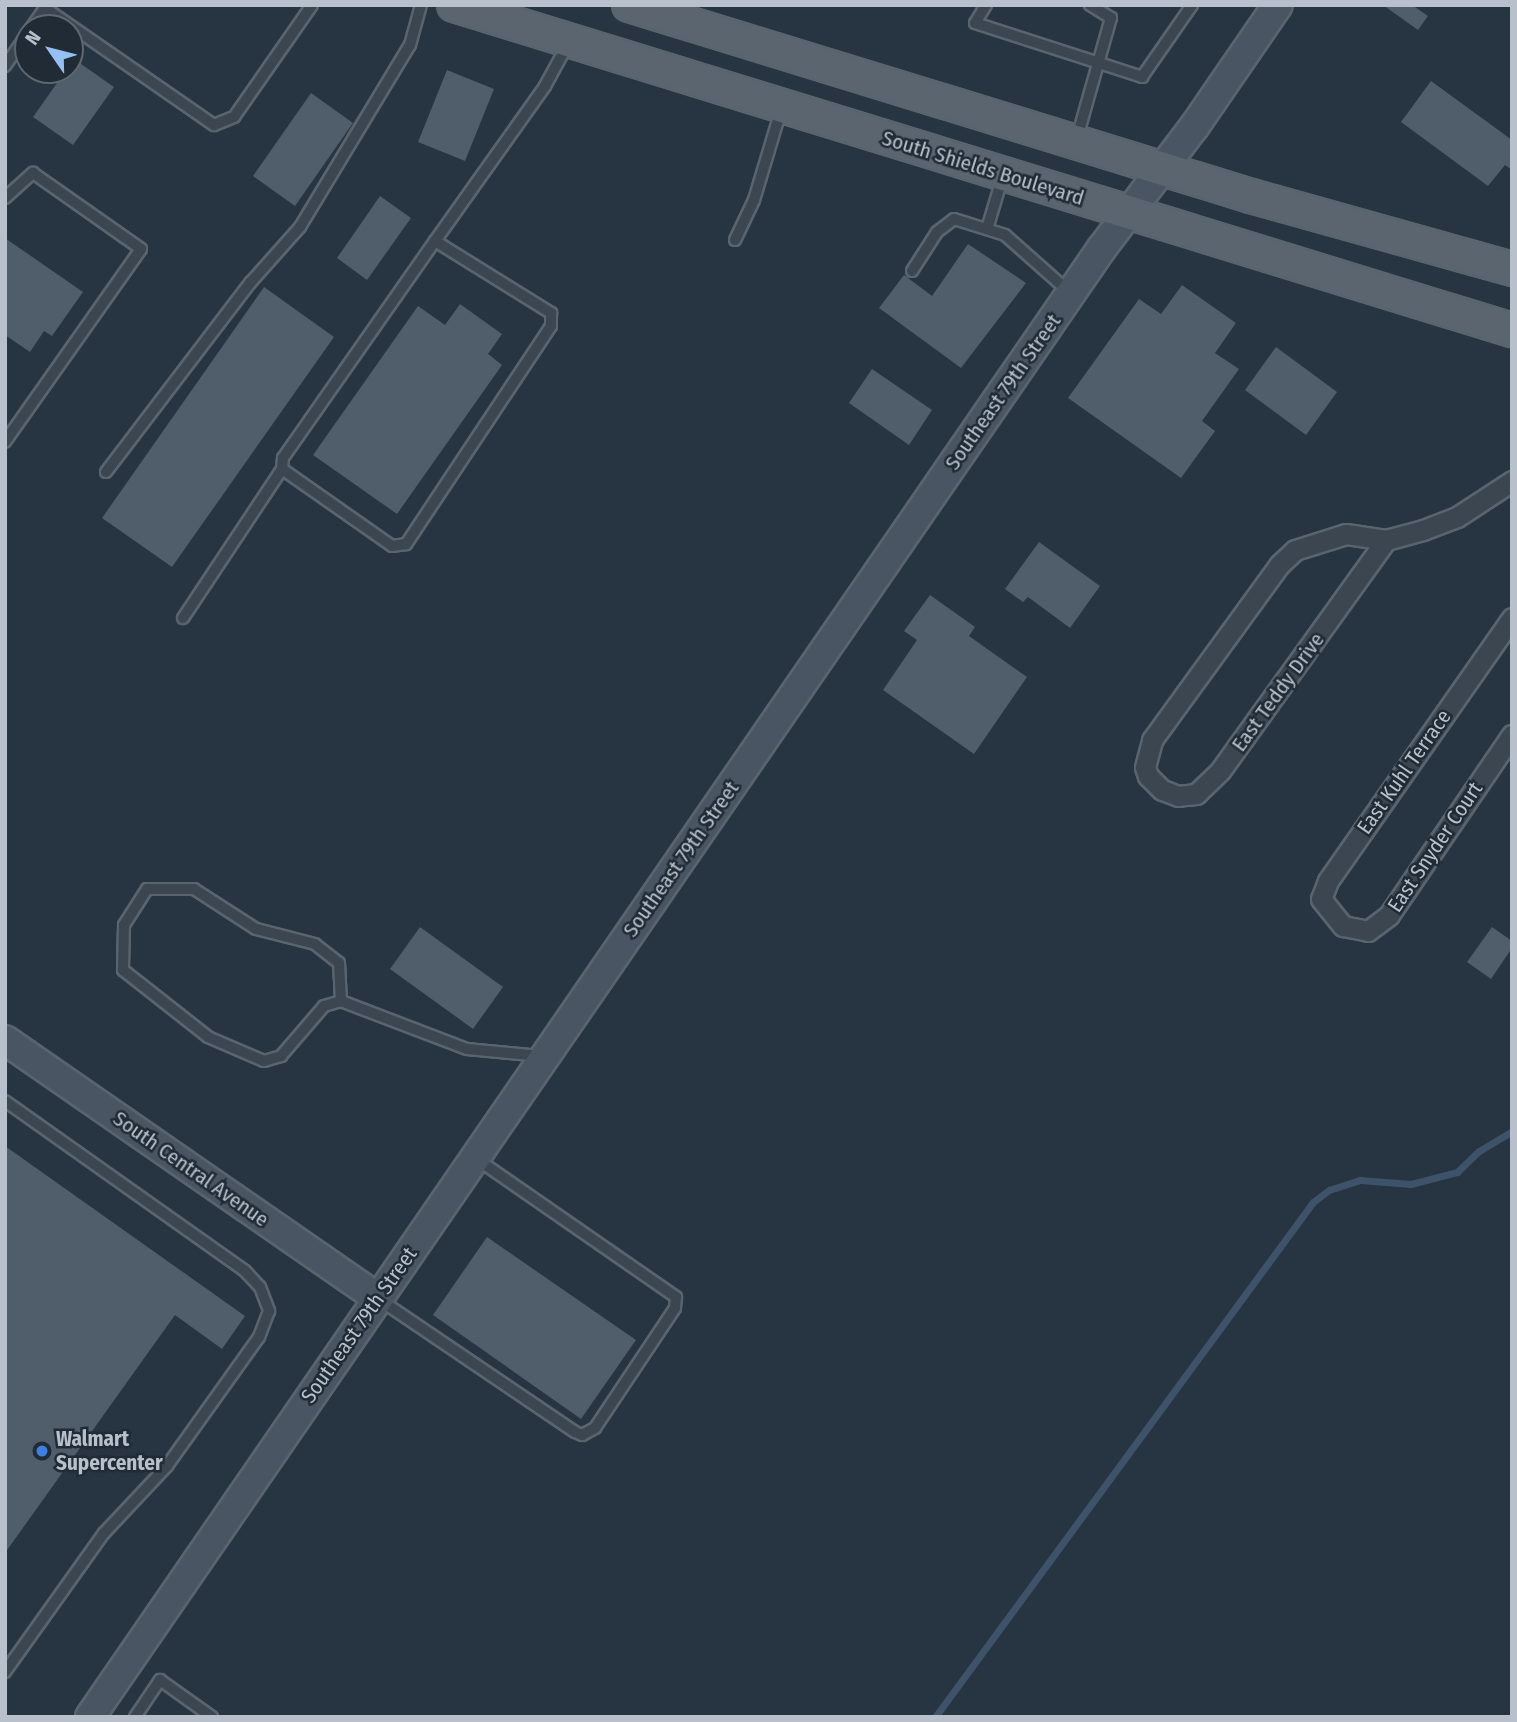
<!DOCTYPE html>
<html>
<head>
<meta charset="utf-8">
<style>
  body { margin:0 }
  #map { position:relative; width:1517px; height:1722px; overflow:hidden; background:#273441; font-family:"Fira Sans Condensed",sans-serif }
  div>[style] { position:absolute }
  .stream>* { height:7px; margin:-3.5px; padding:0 3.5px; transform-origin:3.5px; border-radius:3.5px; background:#3e5369 }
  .building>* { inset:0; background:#505d6b }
  .roads { filter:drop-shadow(2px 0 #59646e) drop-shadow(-2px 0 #59646e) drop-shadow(0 2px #59646e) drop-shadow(0 -2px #59646e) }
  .lane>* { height:10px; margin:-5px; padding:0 5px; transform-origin:5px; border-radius:5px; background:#3b4650 }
  .street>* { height:19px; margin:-9.5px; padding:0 9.5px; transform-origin:9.5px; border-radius:9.5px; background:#3b4650 }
  .secondary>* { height:28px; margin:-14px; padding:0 14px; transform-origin:14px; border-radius:14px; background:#4a5563 }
  .primary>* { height:32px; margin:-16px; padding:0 16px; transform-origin:16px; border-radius:16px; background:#5a6570 }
  .dots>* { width:19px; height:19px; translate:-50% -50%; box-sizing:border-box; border:4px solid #202b36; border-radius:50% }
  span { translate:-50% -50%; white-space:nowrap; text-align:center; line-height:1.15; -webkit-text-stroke:5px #202b36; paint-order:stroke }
  .street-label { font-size:21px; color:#b8c1cb }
  .poi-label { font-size:21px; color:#b8c1cb; font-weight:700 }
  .left { translate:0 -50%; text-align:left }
  .frame { position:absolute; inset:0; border:7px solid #b8c1cb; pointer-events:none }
  .north { position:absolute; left:14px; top:14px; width:70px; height:70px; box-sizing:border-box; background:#202b36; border:2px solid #5d6772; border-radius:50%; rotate:305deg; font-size:19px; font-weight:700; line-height:28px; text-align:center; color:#b8c1cb }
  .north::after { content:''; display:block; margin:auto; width:24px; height:32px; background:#94c0f4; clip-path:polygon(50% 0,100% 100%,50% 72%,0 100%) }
</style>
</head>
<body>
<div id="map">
  <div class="stream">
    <i style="left:935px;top:1717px;width:639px;rotate:-53.72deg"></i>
    <i style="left:1313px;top:1202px;width:20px;rotate:-37deg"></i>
    <i style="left:1329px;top:1190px;width:33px;rotate:-18deg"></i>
    <i style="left:1360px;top:1180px;width:51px;rotate:4.5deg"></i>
    <i style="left:1411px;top:1184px;width:48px;rotate:-14.6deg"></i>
    <i style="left:1457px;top:1172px;width:30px;rotate:-44deg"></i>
    <i style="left:1479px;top:1151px;width:39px;rotate:-31deg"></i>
  </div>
  <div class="building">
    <i style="clip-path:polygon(1383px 5px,1412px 5px,1428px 16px,1418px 30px)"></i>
    <i style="clip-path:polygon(74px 59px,114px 87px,73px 145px,33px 117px)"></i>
    <i style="clip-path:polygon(447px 70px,494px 89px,465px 161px,418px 142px)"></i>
    <i style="clip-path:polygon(1431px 81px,1512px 140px,1512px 170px,1505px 165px,1488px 186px,1401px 122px)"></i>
    <i style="clip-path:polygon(311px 93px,353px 123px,295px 206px,253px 176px)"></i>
    <i style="clip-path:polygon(380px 196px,411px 218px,367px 280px,337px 258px)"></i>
    <i style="clip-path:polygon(5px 238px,83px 292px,52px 336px,44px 331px,30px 352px,5px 335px)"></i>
    <i style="clip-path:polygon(968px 244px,1026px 283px,961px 368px,879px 308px,904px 275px,932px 296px)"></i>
    <i style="clip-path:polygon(1182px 285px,1236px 323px,1215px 353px,1239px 369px,1202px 421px,1215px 431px,1181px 478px,1068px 398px,1139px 299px,1161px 314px)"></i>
    <i style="clip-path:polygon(264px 287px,334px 337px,172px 567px,102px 518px)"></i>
    <i style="clip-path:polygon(460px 304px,502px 334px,488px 354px,502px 365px,397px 514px,313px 455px,418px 306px,445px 325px)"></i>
    <i style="clip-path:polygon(1276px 347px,1337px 392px,1306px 435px,1245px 390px)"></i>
    <i style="clip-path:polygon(872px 369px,932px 410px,909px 445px,849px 403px)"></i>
    <i style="clip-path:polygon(1039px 542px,1100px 586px,1070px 628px,1028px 597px,1023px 602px,1005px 589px)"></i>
    <i style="clip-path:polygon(930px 595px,975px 627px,969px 636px,1027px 677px,974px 754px,883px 690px,917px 640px,904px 631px)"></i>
    <i style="clip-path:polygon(420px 927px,503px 987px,473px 1029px,390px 969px)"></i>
    <i style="clip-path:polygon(1492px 927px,1512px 941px,1512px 948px,1491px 979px,1467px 962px)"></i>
    <i style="clip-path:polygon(5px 1146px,245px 1316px,222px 1349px,175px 1315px,5px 1553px)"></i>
    <i style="clip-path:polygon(487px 1237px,636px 1340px,581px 1419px,433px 1315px)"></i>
  </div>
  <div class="roads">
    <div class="lane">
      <i style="left:986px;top:5px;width:21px;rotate:121deg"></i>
      <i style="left:975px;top:23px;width:176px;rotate:17.9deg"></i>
      <i style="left:1142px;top:77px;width:88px;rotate:-55.2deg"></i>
      <i style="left:45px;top:8px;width:206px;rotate:34.7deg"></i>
      <i style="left:214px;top:125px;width:22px;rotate:-22deg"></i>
      <i style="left:234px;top:117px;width:136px;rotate:-55.1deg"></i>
      <i style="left:31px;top:28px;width:28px;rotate:-55deg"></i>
      <i style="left:5px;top:66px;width:40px;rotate:-55.1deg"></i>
      <i style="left:1077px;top:138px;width:125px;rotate:-74.2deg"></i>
      <i style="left:1111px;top:18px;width:25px;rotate:-148deg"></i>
      <i style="left:5px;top:198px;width:38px;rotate:-42deg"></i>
      <i style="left:33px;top:173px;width:132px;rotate:35.1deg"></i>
      <i style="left:141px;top:249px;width:236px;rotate:125.2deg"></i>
      <i style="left:987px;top:229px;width:52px;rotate:-73.3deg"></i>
      <i style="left:735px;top:240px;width:44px;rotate:-64.6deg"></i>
      <i style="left:754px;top:200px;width:94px;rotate:-73.3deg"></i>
      <i style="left:435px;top:241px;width:137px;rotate:31.8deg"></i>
      <i style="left:551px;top:313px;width:13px;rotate:90deg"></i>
      <i style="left:551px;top:326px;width:262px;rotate:123.6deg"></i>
      <i style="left:406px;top:544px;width:14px;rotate:172deg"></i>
      <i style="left:392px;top:546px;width:134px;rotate:-145deg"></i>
      <i style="left:282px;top:469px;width:11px;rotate:-85deg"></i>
      <i style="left:283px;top:458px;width:265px;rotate:-55deg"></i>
      <i style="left:435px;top:241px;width:190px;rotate:-54.6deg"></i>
      <i style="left:545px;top:86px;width:48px;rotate:-61.3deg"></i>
      <i style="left:912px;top:271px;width:46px;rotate:-57.3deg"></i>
      <i style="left:937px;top:232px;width:21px;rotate:-37deg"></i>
      <i style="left:954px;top:219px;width:53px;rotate:17.4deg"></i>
      <i style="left:1005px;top:235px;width:84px;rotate:41.6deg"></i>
      <i style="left:106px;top:472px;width:239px;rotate:-52.7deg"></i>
      <i style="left:251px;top:282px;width:74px;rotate:-48.3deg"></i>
      <i style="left:300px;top:227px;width:213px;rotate:-58.9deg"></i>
      <i style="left:410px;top:45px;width:41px;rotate:-74.6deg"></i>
      <i style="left:183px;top:618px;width:179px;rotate:-56.4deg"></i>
      <i style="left:341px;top:1001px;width:38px;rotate:-93deg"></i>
      <i style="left:339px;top:963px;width:31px;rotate:-142deg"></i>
      <i style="left:315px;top:944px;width:61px;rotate:-165.7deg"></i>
      <i style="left:256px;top:929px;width:74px;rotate:-147.2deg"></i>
      <i style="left:194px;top:889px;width:47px;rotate:180deg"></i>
      <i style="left:147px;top:889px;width:43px;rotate:122.6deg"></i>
      <i style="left:124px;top:925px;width:45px;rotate:91.3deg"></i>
      <i style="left:123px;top:970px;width:108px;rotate:38.2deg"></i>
      <i style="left:208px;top:1037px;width:61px;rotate:23.2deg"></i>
      <i style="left:264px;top:1061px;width:18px;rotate:-16deg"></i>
      <i style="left:281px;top:1056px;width:66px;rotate:-49.3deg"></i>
      <i style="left:324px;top:1006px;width:18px;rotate:-16deg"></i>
      <i style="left:341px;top:1001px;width:135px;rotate:20.9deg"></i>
      <i style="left:467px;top:1049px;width:74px;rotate:5.4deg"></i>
      <i style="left:5px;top:1101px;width:294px;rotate:35.3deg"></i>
      <i style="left:245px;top:1271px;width:22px;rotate:47deg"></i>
      <i style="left:260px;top:1287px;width:26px;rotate:69deg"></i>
      <i style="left:269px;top:1311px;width:28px;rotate:111deg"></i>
      <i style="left:259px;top:1337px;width:158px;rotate:125.5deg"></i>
      <i style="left:167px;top:1466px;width:92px;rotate:133.2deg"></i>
      <i style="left:104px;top:1533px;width:171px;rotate:125.5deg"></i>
      <i style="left:380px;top:1300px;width:235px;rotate:34.1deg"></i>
      <i style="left:575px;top:1432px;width:8px;rotate:23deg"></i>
      <i style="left:582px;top:1435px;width:15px;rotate:-28deg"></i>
      <i style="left:595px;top:1428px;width:144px;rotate:-56.3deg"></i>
      <i style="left:675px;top:1308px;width:11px;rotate:-85deg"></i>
      <i style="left:676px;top:1297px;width:241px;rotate:-145.3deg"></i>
      <i style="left:135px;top:1717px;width:45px;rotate:-56deg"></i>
      <i style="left:160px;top:1680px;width:64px;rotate:35.4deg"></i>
    </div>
    <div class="street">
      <i style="left:1386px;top:540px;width:284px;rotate:125.7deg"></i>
      <i style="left:1220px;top:771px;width:33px;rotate:136deg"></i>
      <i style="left:1196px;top:794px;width:18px;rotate:174deg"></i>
      <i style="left:1178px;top:796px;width:17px;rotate:-159deg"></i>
      <i style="left:1162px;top:790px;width:20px;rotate:-135deg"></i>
      <i style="left:1148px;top:776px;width:9px;rotate:-108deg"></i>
      <i style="left:1145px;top:767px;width:28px;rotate:-75deg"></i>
      <i style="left:1152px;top:740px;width:216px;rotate:-54deg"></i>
      <i style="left:1279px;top:565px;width:22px;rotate:-43deg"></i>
      <i style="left:1295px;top:550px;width:53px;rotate:-17.4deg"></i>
      <i style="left:1346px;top:534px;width:40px;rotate:8.5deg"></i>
      <i style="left:1386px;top:540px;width:38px;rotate:-15deg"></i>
      <i style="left:1423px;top:530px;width:36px;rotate:-21deg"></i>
      <i style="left:1457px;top:517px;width:66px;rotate:-33.2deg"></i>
      <i style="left:1512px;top:618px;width:321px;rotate:125deg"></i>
      <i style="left:1328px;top:881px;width:19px;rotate:111deg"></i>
      <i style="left:1321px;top:899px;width:35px;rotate:51deg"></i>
      <i style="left:1343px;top:926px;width:25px;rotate:11deg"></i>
      <i style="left:1368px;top:931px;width:26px;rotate:-37deg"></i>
      <i style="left:1389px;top:915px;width:218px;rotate:-55.7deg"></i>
    </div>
    <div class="secondary">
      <i style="left:5px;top:1040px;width:454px;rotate:34.7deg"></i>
      <i style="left:90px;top:1717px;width:1784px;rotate:-55.44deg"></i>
      <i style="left:1102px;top:248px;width:152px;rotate:-52.8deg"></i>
      <i style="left:1194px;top:127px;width:148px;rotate:-55.5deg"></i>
    </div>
    <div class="primary">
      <i style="left:454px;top:5px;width:1107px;rotate:17.08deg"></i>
      <i style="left:629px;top:5px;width:651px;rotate:17.07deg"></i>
      <i style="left:1251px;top:196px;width:271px;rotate:15.6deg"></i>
    </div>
  </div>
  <div class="dots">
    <i style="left:42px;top:1451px;background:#3f7fe0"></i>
  </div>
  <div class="street-label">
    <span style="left:983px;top:168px;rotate:17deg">South Shields Boulevard</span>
    <span style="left:1003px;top:392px;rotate:-55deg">Southeast 79th Street</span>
    <span style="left:1278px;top:692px;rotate:-54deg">East Teddy Drive</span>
    <span style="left:1404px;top:772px;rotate:-55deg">East Kuhl Terrace</span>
    <span style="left:1435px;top:847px;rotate:-56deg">East Snyder Court</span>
    <span style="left:681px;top:859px;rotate:-55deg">Southeast 79th Street</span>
    <span style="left:191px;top:1169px;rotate:35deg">South Central Avenue</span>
    <span style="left:359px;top:1325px;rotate:-55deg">Southeast 79th Street</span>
  </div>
  <div class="poi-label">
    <span class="left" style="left:56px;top:1451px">Walmart<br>Supercenter</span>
  </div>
  <div class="frame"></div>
  <div class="north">N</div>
</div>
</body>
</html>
